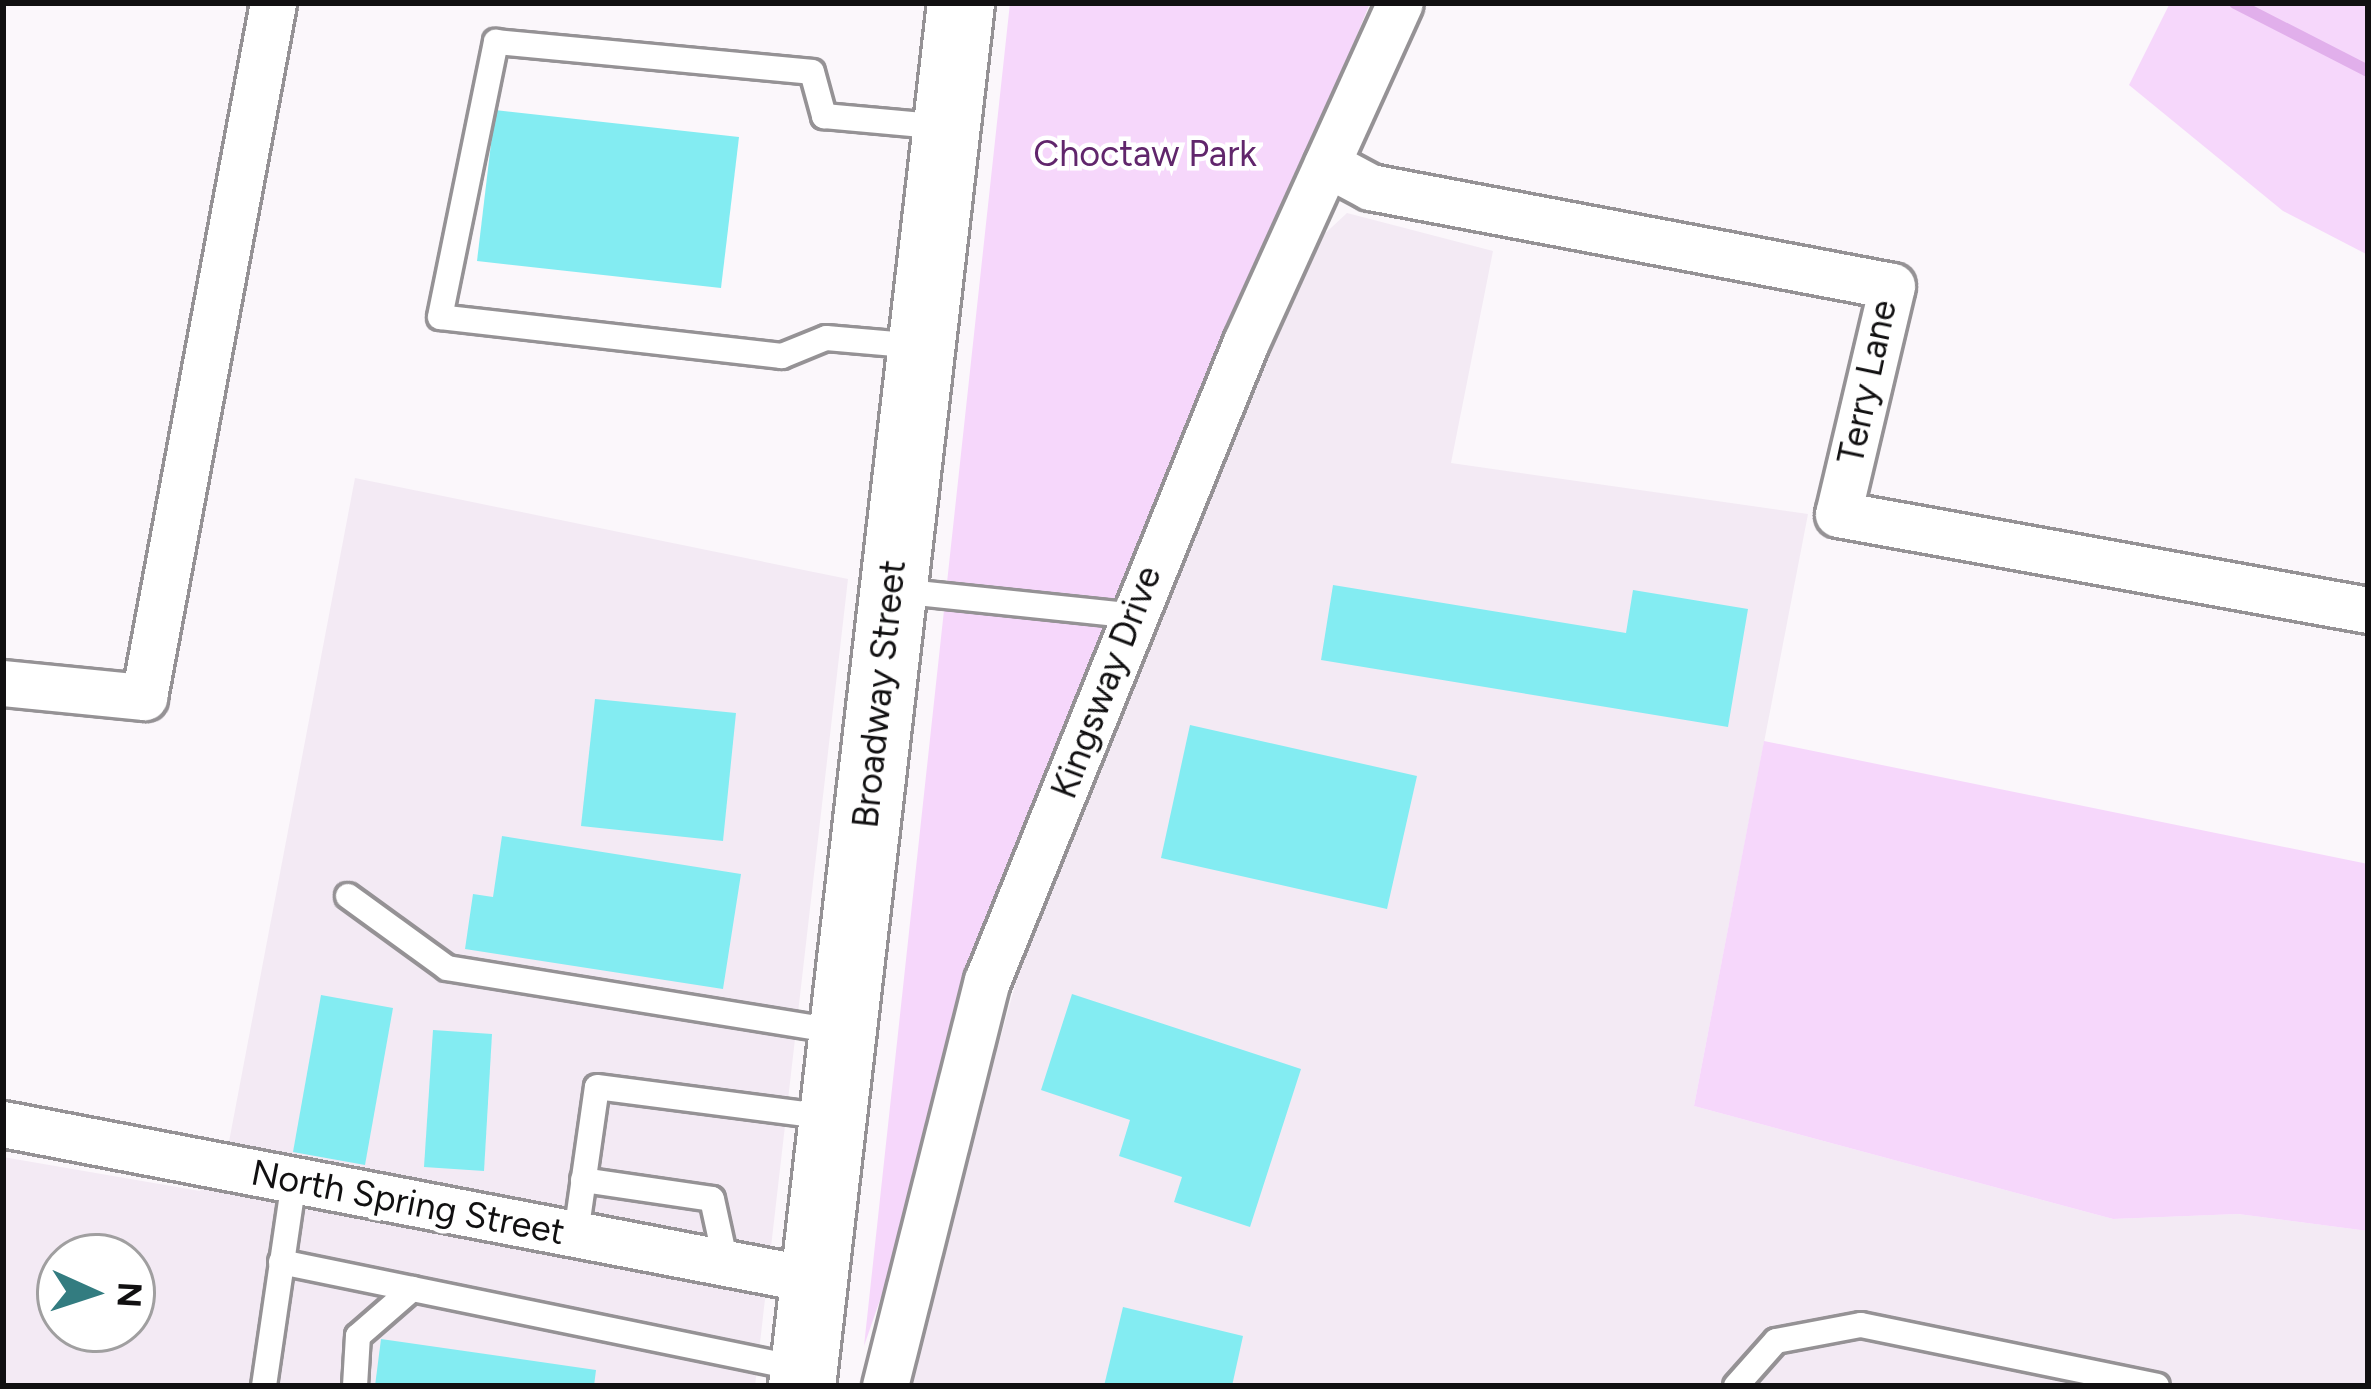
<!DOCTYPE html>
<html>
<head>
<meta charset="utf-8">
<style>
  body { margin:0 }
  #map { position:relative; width:2371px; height:1389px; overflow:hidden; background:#fbf7fb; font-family:Figtree,sans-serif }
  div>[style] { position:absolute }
  .built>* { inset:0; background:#f3eaf4 }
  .green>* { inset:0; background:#f6d7fb }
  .stream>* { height:12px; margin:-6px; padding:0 6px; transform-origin:6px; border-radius:6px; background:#e1afeb }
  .building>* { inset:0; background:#83ecf2 }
  .roads { filter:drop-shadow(3px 0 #959295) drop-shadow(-3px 0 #959295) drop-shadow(0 3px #959295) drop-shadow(0 -3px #959295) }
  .lane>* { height:24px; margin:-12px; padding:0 12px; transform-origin:12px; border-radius:12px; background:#fff }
  .street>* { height:45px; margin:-22.5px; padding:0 22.5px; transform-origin:22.5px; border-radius:22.5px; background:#fff }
  .secondary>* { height:66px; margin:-33px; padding:0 33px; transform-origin:33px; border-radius:33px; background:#fff }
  span { translate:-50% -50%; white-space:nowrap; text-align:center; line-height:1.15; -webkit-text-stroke:9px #fff; paint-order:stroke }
  .park-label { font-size:36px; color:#61266c }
  .street-label { font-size:36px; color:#111011 }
  .frame { position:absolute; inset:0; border:6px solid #111011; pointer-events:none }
  .north { position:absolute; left:36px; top:1233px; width:120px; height:120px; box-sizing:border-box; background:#fff; border:3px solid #a09fa0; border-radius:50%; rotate:93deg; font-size:33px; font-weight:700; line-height:48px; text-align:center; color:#111011 }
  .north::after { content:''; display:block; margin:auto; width:42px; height:54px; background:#337c80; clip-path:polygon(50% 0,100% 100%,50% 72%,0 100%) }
</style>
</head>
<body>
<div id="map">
  <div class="built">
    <i style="clip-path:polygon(1347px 213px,1493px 251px,1451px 463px,1808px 514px,1694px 1106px,2113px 1219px,2238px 1214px,2368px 1231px,2368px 1386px,904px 1386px,1024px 953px,1186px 540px,1318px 240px)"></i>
    <i style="clip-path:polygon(evenodd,355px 478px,848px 579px,755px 1386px,3px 1386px,3px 1157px,200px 1191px,228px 1147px,355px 478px,60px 1257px,132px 1257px,132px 1329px,60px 1329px,60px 1257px)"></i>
  </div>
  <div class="green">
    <i style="clip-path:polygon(1010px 3px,1370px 3px,1095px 681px,864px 1346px)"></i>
    <i style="clip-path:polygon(2170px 3px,2368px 3px,2368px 255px,2283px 211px,2129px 85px)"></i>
    <i style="clip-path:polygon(1764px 741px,2368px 864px,2368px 1231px,2238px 1214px,2113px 1219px,1694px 1106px)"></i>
  </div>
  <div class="stream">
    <i style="left:2235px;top:3px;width:149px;rotate:27.1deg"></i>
  </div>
  <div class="building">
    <i style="clip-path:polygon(495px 110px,739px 137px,721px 288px,477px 261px)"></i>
    <i style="clip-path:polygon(1333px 585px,1626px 633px,1633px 590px,1748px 609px,1728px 727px,1321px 660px)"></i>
    <i style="clip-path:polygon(595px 699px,736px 713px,723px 841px,581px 826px)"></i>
    <i style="clip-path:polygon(1190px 725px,1417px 776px,1387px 909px,1161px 858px)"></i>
    <i style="clip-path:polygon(502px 836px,741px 874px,723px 989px,465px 949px,473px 894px,493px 897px)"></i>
    <i style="clip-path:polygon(1072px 994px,1301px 1069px,1250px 1227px,1174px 1202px,1182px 1177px,1119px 1156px,1130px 1120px,1041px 1090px)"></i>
    <i style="clip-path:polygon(321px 995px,393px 1008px,365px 1165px,293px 1152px)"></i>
    <i style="clip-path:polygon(433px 1030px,492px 1034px,484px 1171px,424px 1167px)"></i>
    <i style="clip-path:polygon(1123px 1307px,1243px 1336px,1232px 1386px,1104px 1386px)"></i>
    <i style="clip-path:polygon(381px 1339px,596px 1370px,594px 1386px,375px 1386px)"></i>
  </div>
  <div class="roads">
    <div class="lane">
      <i style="left:918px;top:346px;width:92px;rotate:-175deg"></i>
      <i style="left:826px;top:338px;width:48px;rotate:157.8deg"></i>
      <i style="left:782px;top:356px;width:344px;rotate:-173.5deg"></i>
      <i style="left:440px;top:317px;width:281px;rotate:-78.5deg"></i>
      <i style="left:496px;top:42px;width:317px;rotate:5.4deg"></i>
      <i style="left:812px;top:72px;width:46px;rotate:74.7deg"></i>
      <i style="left:824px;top:116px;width:121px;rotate:5.2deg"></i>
      <i style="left:898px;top:591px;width:237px;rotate:6deg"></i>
      <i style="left:348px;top:896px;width:122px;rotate:36deg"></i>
      <i style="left:447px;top:968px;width:396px;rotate:9.2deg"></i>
      <i style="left:583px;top:1180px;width:130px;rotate:8.4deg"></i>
      <i style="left:712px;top:1199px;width:66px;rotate:77.7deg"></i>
      <i style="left:576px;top:1234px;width:148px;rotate:-81.9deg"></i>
      <i style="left:597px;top:1087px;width:234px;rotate:7.4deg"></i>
      <i style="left:281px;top:1262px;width:532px;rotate:11.61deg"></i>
      <i style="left:264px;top:1386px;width:207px;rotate:-81.7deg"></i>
      <i style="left:355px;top:1386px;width:50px;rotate:-86.6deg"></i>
      <i style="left:358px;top:1336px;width:72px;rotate:-41deg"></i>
      <i style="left:1736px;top:1386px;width:60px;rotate:-48.4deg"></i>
      <i style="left:1776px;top:1341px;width:86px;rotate:-10.7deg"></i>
      <i style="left:1861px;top:1325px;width:302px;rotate:11.6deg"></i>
    </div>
    <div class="street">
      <i style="left:1327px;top:164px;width:49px;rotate:28.1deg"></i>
      <i style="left:1370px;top:187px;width:531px;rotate:10.74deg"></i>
      <i style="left:1892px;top:286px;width:234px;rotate:103.3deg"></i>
      <i style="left:1838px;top:514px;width:539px;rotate:10.27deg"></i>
      <i style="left:3px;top:683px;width:142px;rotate:5.7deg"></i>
      <i style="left:144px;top:697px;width:706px;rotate:-79.47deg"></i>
      <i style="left:3px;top:1124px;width:826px;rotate:10.89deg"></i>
      <i style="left:885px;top:1386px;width:418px;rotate:-75.9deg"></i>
      <i style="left:987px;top:981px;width:689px;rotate:-67.94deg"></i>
      <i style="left:1246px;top:342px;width:372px;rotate:-65.6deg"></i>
    </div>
    <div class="secondary">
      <i style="left:802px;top:1386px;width:1392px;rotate:-83.44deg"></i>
    </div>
  </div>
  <div class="park-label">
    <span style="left:1145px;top:154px">Choctaw Park</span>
  </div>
  <div class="street-label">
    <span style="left:1867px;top:382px;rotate:-78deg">Terry Lane</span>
    <span style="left:1106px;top:682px;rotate:-69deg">Kingsway Drive</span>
    <span style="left:879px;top:694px;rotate:-84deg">Broadway Street</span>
    <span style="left:408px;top:1202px;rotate:11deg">North Spring Street</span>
  </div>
  <div class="frame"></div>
  <div class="north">N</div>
</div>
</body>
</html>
